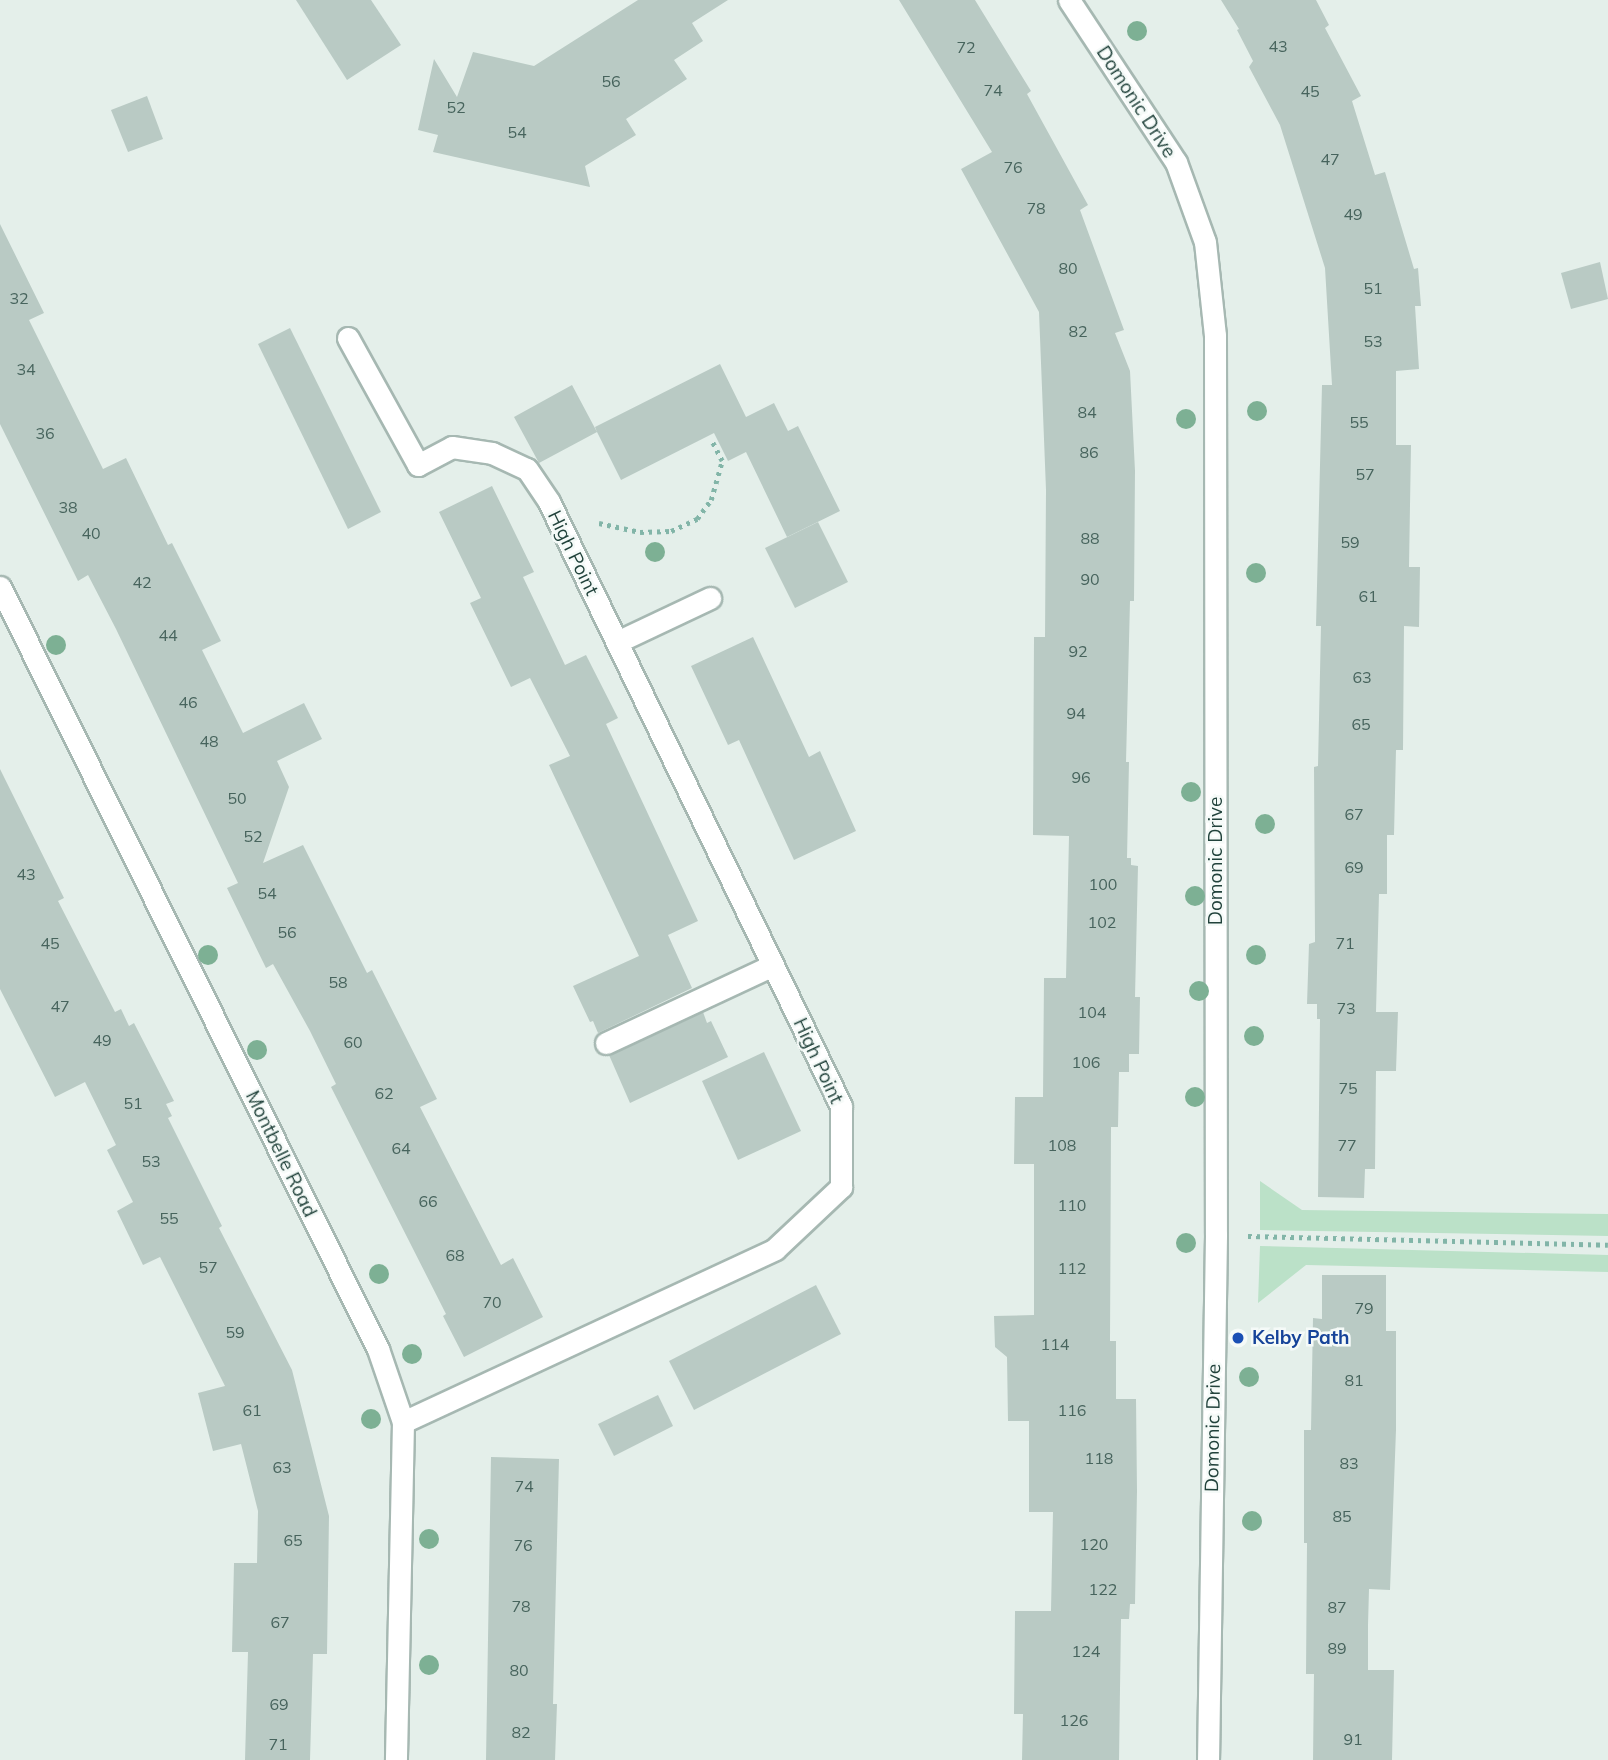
<!DOCTYPE html>
<html>
<head>
<meta charset="utf-8">
<style>
  body { margin:0 }
  #map { position:relative; width:1608px; height:1760px; overflow:hidden; background:#e4efea; font-family:Mulish,sans-serif }
  div>[style] { position:absolute }
  .green>* { inset:0; background:#bbe1c8 }
  .building>* { inset:0; background:#b9cac4 }
  .path>* { height:4.5px; margin-top:-2.25px; transform-origin:0; background:repeating-linear-gradient(90deg,#82b5a8 0 3.5px,transparent 0 8.5px) }
  .roads { filter:drop-shadow(2px 0 #a6b8b2) drop-shadow(-2px 0 #a6b8b2) drop-shadow(0 2px #a6b8b2) drop-shadow(0 -2px #a6b8b2) }
  .service>* { height:21px; margin:-10.5px; padding:0 10.5px; transform-origin:10.5px; border-radius:10.5px; background:#fff }
  .minor>* { height:21px; margin:-10.5px; padding:0 10.5px; transform-origin:10.5px; border-radius:10.5px; background:#fff }
  .trees>* { width:20px; height:20px; margin:-10px; border-radius:50%; background:#7db094 }
  .dots>* { width:19px; height:19px; translate:-50% -50%; box-sizing:border-box; border:4px solid #f5faf8; border-radius:50% }
  span { translate:-50% -50%; white-space:nowrap; text-align:center; line-height:1.15; -webkit-text-stroke:5px #f5faf8; paint-order:stroke }
  .number-label { font-size:16px; color:#47645d }
  .number-label span { -webkit-text-stroke-width:0 }
  .street-label { font-size:19px; color:#21423b }
  .transit-label { font-size:19px; color:#164399; font-weight:700 }
  .left { translate:0 -50%; text-align:left }
</style>
</head>
<body>
<div id="map">
  <div class="green">
    <i style="clip-path:polygon(1260px 1181px,1302px 1210px,1608px 1214px,1608px 1236px,1260px 1230px)"></i>
    <i style="clip-path:polygon(1260px 1246px,1608px 1255px,1608px 1272px,1306px 1265px,1258px 1303px)"></i>
  </div>
  <div class="building">
    <i style="clip-path:polygon(296px 0,371px 0,401px 45px,347px 80px)"></i>
    <i style="clip-path:polygon(638px 0,728px 0,692px 23px,703px 41px,674px 60px,687px 79px,626px 119px,636px 135px,585px 166px,590px 187px,433px 152px,438px 135px,418px 130px,434px 59px,457px 97px,473px 52px,534px 66px)"></i>
    <i style="clip-path:polygon(899px 0,975px 0,1031px 91px,1027px 94px,1088px 205px,1080px 210px,1124px 330px,1115px 333px,1130px 371px,1135px 471px,1134px 601px,1130px 601px,1126px 762px,1129px 762px,1127px 858px,1131px 858px,1131px 865px,1138px 866px,1135px 997px,1140px 997px,1139px 1054px,1129px 1054px,1129px 1072px,1119px 1072px,1118px 1127px,1111px 1127px,1110px 1341px,1116px 1341px,1116px 1399px,1136px 1399px,1137px 1491px,1135px 1604px,1130px 1604px,1129px 1619px,1121px 1619px,1119px 1760px,1022px 1760px,1023px 1714px,1014px 1714px,1015px 1611px,1051px 1611px,1053px 1512px,1029px 1512px,1029px 1421px,1008px 1421px,1007px 1357px,995px 1347px,994px 1316px,1034px 1315px,1034px 1164px,1014px 1164px,1015px 1097px,1043px 1097px,1044px 978px,1066px 978px,1069px 836px,1033px 835px,1034px 637px,1045px 637px,1046px 490px,1039px 312px,961px 169px,992px 152px)"></i>
    <i style="clip-path:polygon(1221px 0,1316px 0,1329px 25px,1325px 28px,1361px 96px,1352px 101px,1375px 175px,1385px 172px,1414px 269px,1418px 268px,1421px 306px,1415px 306px,1419px 369px,1396px 371px,1396px 445px,1411px 445px,1409px 567px,1420px 567px,1419px 627px,1404px 626px,1403px 750px,1396px 750px,1394px 835px,1387px 835px,1387px 894px,1379px 894px,1376px 1012px,1398px 1012px,1396px 1071px,1376px 1071px,1375px 1169px,1365px 1169px,1364px 1198px,1318px 1197px,1320px 1019px,1317px 1019px,1317px 1004px,1307px 1004px,1309px 944px,1315px 942px,1314px 767px,1318px 766px,1321px 626px,1316px 626px,1322px 385px,1332px 385px,1325px 268px,1280px 125px,1249px 67px,1253px 61px,1237px 30px,1239px 29px)"></i>
    <i style="clip-path:polygon(147px 96px,163px 139px,128px 152px,111px 110px)"></i>
    <i style="clip-path:polygon(0 224px,44px 313px,29px 320px,103px 469px,126px 458px,168px 545px,172px 543px,221px 641px,202px 650px,243px 733px,304px 703px,322px 739px,277px 761px,289px 787px,263px 863px,303px 845px,367px 973px,372px 970px,437px 1099px,420px 1107px,446px 1158px,501px 1265px,513px 1258px,543px 1317px,464px 1357px,443px 1316px,446px 1314px,331px 1087px,336px 1084px,310px 1031px,273px 964px,266px 968px,227px 888px,238px 883px,116px 629px,88px 575px,78px 581px,0 424px)"></i>
    <i style="clip-path:polygon(1600px 262px,1608px 299px,1571px 309px,1561px 273px)"></i>
    <i style="clip-path:polygon(290px 328px,381px 512px,348px 529px,258px 344px)"></i>
    <i style="clip-path:polygon(720px 364px,746px 417px,774px 403px,788px 431px,798px 426px,840px 511px,787px 537px,746px 452px,728px 461px,714px 433px,621px 480px,597px 432px,539px 463px,514px 417px,572px 385px,597px 432px,595px 427px)"></i>
    <i style="clip-path:polygon(492px 486px,534px 572px,523px 577px,565px 665px,586px 655px,618px 718px,606px 724px,698px 921px,668px 935px,692px 988px,598px 1033px,593px 1021px,590px 1022px,573px 986px,639px 956px,549px 765px,570px 756px,530px 678px,511px 687px,470px 603px,481px 598px,439px 512px)"></i>
    <i style="clip-path:polygon(818px 522px,848px 582px,795px 608px,765px 548px)"></i>
    <i style="clip-path:polygon(753px 637px,809px 757px,820px 751px,856px 831px,794px 860px,739px 740px,728px 745px,691px 666px)"></i>
    <i style="clip-path:polygon(0 769px,64px 898px,58px 901px,115px 1012px,121px 1009px,129px 1026px,134px 1023px,174px 1101px,166px 1104px,172px 1116px,168px 1118px,222px 1226px,219px 1228px,292px 1370px,329px 1516px,327px 1654px,313px 1654px,310px 1760px,245px 1760px,248px 1652px,232px 1652px,234px 1563px,257px 1563px,258px 1511px,241px 1444px,213px 1451px,198px 1393px,225px 1386px,160px 1257px,143px 1265px,117px 1211px,133px 1202px,107px 1150px,116px 1145px,85px 1082px,55px 1097px,0 989px)"></i>
    <i style="clip-path:polygon(703px 1012px,707px 1023px,711px 1021px,728px 1057px,630px 1103px,609px 1055px)"></i>
    <i style="clip-path:polygon(764px 1052px,801px 1131px,738px 1160px,702px 1081px)"></i>
    <i style="clip-path:polygon(1322px 1275px,1386px 1275px,1386px 1331px,1396px 1331px,1396px 1430px,1390px 1590px,1369px 1589px,1368px 1625px,1368px 1670px,1394px 1670px,1392px 1760px,1313px 1760px,1314px 1674px,1306px 1674px,1307px 1543px,1304px 1543px,1304px 1430px,1311px 1430px,1313px 1318px,1322px 1319px)"></i>
    <i style="clip-path:polygon(816px 1285px,841px 1334px,694px 1410px,669px 1361px)"></i>
    <i style="clip-path:polygon(658px 1395px,673px 1426px,614px 1456px,598px 1424px)"></i>
    <i style="clip-path:polygon(491px 1457px,559px 1459px,553px 1704px,557px 1704px,555px 1760px,486px 1760px)"></i>
  </div>
  <div class="path">
    <i style="left:599px;top:523px;width:42px;rotate:12.4deg"></i>
    <i style="left:640px;top:532px;width:31px;rotate:-2deg"></i>
    <i style="left:671px;top:531px;width:29px;rotate:-25deg"></i>
    <i style="left:697px;top:519px;width:24px;rotate:-54deg"></i>
    <i style="left:711px;top:500px;width:41px;rotate:-74.2deg"></i>
    <i style="left:722px;top:461px;width:22px;rotate:-117deg"></i>
    <i style="left:1248px;top:1236px;width:360px;rotate:1.4deg"></i>
  </div>
  <div class="roads">
    <div class="service">
      <i style="left:348px;top:338px;width:145px;rotate:61.1deg"></i>
      <i style="left:418px;top:465px;width:38px;rotate:-28deg"></i>
      <i style="left:452px;top:447px;width:40px;rotate:8.5deg"></i>
      <i style="left:492px;top:453px;width:38px;rotate:25deg"></i>
      <i style="left:527px;top:469px;width:40px;rotate:56deg"></i>
      <i style="left:606px;top:1043px;width:184px;rotate:-25deg"></i>
    </div>
    <div class="minor">
      <i style="left:1069px;top:0;width:194px;rotate:56.6deg"></i>
      <i style="left:1176px;top:162px;width:85px;rotate:70.1deg"></i>
      <i style="left:1205px;top:242px;width:94px;rotate:83.9deg"></i>
      <i style="left:1215px;top:335px;width:900px;rotate:89.94deg"></i>
      <i style="left:1216px;top:1235px;width:525px;rotate:90.87deg"></i>
      <i style="left:0;top:587px;width:851px;rotate:63.62deg"></i>
      <i style="left:378px;top:1349px;width:77px;rotate:71.1deg"></i>
      <i style="left:403px;top:1422px;width:338px;rotate:91.2deg"></i>
      <i style="left:617px;top:642px;width:103px;rotate:-25.3deg"></i>
      <i style="left:403px;top:1422px;width:410px;rotate:-24.9deg"></i>
      <i style="left:775px;top:1249px;width:91px;rotate:-43.2deg"></i>
      <i style="left:841px;top:1187px;width:81px;rotate:-90deg"></i>
      <i style="left:841px;top:1106px;width:671px;rotate:-115.8deg"></i>
    </div>
  </div>
  <div class="trees">
    <i style="left:1137px;top:31px"></i>
    <i style="left:1257px;top:411px"></i>
    <i style="left:1186px;top:419px"></i>
    <i style="left:655px;top:552px"></i>
    <i style="left:1256px;top:573px"></i>
    <i style="left:56px;top:645px"></i>
    <i style="left:1191px;top:792px"></i>
    <i style="left:1265px;top:824px"></i>
    <i style="left:1195px;top:896px"></i>
    <i style="left:208px;top:955px"></i>
    <i style="left:1256px;top:955px"></i>
    <i style="left:1199px;top:991px"></i>
    <i style="left:1254px;top:1036px"></i>
    <i style="left:257px;top:1050px"></i>
    <i style="left:1195px;top:1097px"></i>
    <i style="left:1186px;top:1243px"></i>
    <i style="left:379px;top:1274px"></i>
    <i style="left:412px;top:1354px"></i>
    <i style="left:1249px;top:1377px"></i>
    <i style="left:371px;top:1419px"></i>
    <i style="left:1252px;top:1521px"></i>
    <i style="left:429px;top:1539px"></i>
    <i style="left:429px;top:1665px"></i>
  </div>
  <div class="dots">
    <i style="left:1238px;top:1338px;background:#1a4fb4"></i>
  </div>
  <div class="number-label">
    <span style="left:1278px;top:46px">43</span>
    <span style="left:966px;top:47px">72</span>
    <span style="left:611px;top:81px">56</span>
    <span style="left:993px;top:90px">74</span>
    <span style="left:1310px;top:91px">45</span>
    <span style="left:456px;top:107px">52</span>
    <span style="left:517px;top:132px">54</span>
    <span style="left:1330px;top:159px">47</span>
    <span style="left:1013px;top:167px">76</span>
    <span style="left:1036px;top:208px">78</span>
    <span style="left:1353px;top:214px">49</span>
    <span style="left:1068px;top:268px">80</span>
    <span style="left:1373px;top:288px">51</span>
    <span style="left:19px;top:298px">32</span>
    <span style="left:1078px;top:331px">82</span>
    <span style="left:1373px;top:341px">53</span>
    <span style="left:26px;top:369px">34</span>
    <span style="left:1087px;top:412px">84</span>
    <span style="left:1359px;top:422px">55</span>
    <span style="left:45px;top:433px">36</span>
    <span style="left:1089px;top:452px">86</span>
    <span style="left:1365px;top:474px">57</span>
    <span style="left:68px;top:507px">38</span>
    <span style="left:91px;top:533px">40</span>
    <span style="left:1090px;top:538px">88</span>
    <span style="left:1350px;top:542px">59</span>
    <span style="left:1090px;top:579px">90</span>
    <span style="left:142px;top:582px">42</span>
    <span style="left:1368px;top:596px">61</span>
    <span style="left:168px;top:635px">44</span>
    <span style="left:1078px;top:651px">92</span>
    <span style="left:1362px;top:677px">63</span>
    <span style="left:188px;top:702px">46</span>
    <span style="left:1076px;top:713px">94</span>
    <span style="left:1361px;top:724px">65</span>
    <span style="left:209px;top:741px">48</span>
    <span style="left:1081px;top:777px">96</span>
    <span style="left:237px;top:798px">50</span>
    <span style="left:1354px;top:814px">67</span>
    <span style="left:253px;top:836px">52</span>
    <span style="left:1354px;top:867px">69</span>
    <span style="left:26px;top:874px">43</span>
    <span style="left:1103px;top:884px">100</span>
    <span style="left:267px;top:893px">54</span>
    <span style="left:1102px;top:922px">102</span>
    <span style="left:287px;top:932px">56</span>
    <span style="left:50px;top:943px">45</span>
    <span style="left:1345px;top:943px">71</span>
    <span style="left:338px;top:982px">58</span>
    <span style="left:60px;top:1006px">47</span>
    <span style="left:1346px;top:1008px">73</span>
    <span style="left:1092px;top:1012px">104</span>
    <span style="left:102px;top:1040px">49</span>
    <span style="left:353px;top:1042px">60</span>
    <span style="left:1086px;top:1062px">106</span>
    <span style="left:1348px;top:1088px">75</span>
    <span style="left:384px;top:1093px">62</span>
    <span style="left:133px;top:1103px">51</span>
    <span style="left:1062px;top:1145px">108</span>
    <span style="left:1347px;top:1145px">77</span>
    <span style="left:401px;top:1148px">64</span>
    <span style="left:151px;top:1161px">53</span>
    <span style="left:428px;top:1201px">66</span>
    <span style="left:1072px;top:1205px">110</span>
    <span style="left:169px;top:1218px">55</span>
    <span style="left:455px;top:1255px">68</span>
    <span style="left:208px;top:1267px">57</span>
    <span style="left:1072px;top:1268px">112</span>
    <span style="left:492px;top:1302px">70</span>
    <span style="left:1364px;top:1308px">79</span>
    <span style="left:235px;top:1332px">59</span>
    <span style="left:1055px;top:1344px">114</span>
    <span style="left:1354px;top:1380px">81</span>
    <span style="left:252px;top:1410px">61</span>
    <span style="left:1072px;top:1410px">116</span>
    <span style="left:1099px;top:1458px">118</span>
    <span style="left:1349px;top:1463px">83</span>
    <span style="left:282px;top:1467px">63</span>
    <span style="left:524px;top:1486px">74</span>
    <span style="left:1342px;top:1516px">85</span>
    <span style="left:293px;top:1540px">65</span>
    <span style="left:1094px;top:1544px">120</span>
    <span style="left:523px;top:1545px">76</span>
    <span style="left:1103px;top:1589px">122</span>
    <span style="left:521px;top:1606px">78</span>
    <span style="left:1337px;top:1607px">87</span>
    <span style="left:280px;top:1622px">67</span>
    <span style="left:1337px;top:1648px">89</span>
    <span style="left:1086px;top:1651px">124</span>
    <span style="left:519px;top:1670px">80</span>
    <span style="left:279px;top:1704px">69</span>
    <span style="left:1074px;top:1720px">126</span>
    <span style="left:521px;top:1732px">82</span>
    <span style="left:1353px;top:1739px">91</span>
    <span style="left:278px;top:1744px">71</span>
  </div>
  <div class="street-label">
    <span style="left:1136px;top:102px;rotate:57deg">Domonic Drive</span>
    <span style="left:573px;top:553px;rotate:64deg">High Point</span>
    <span style="left:1216px;top:861px;rotate:-90deg">Domonic Drive</span>
    <span style="left:818px;top:1061px;rotate:65deg">High Point</span>
    <span style="left:281px;top:1154px;rotate:64deg">Montbelle Road</span>
    <span style="left:1213px;top:1428px;rotate:-89deg">Domonic Drive</span>
  </div>
  <div class="transit-label">
    <span class="left" style="left:1252px;top:1338px">Kelby Path</span>
  </div>
</div>
</body>
</html>
